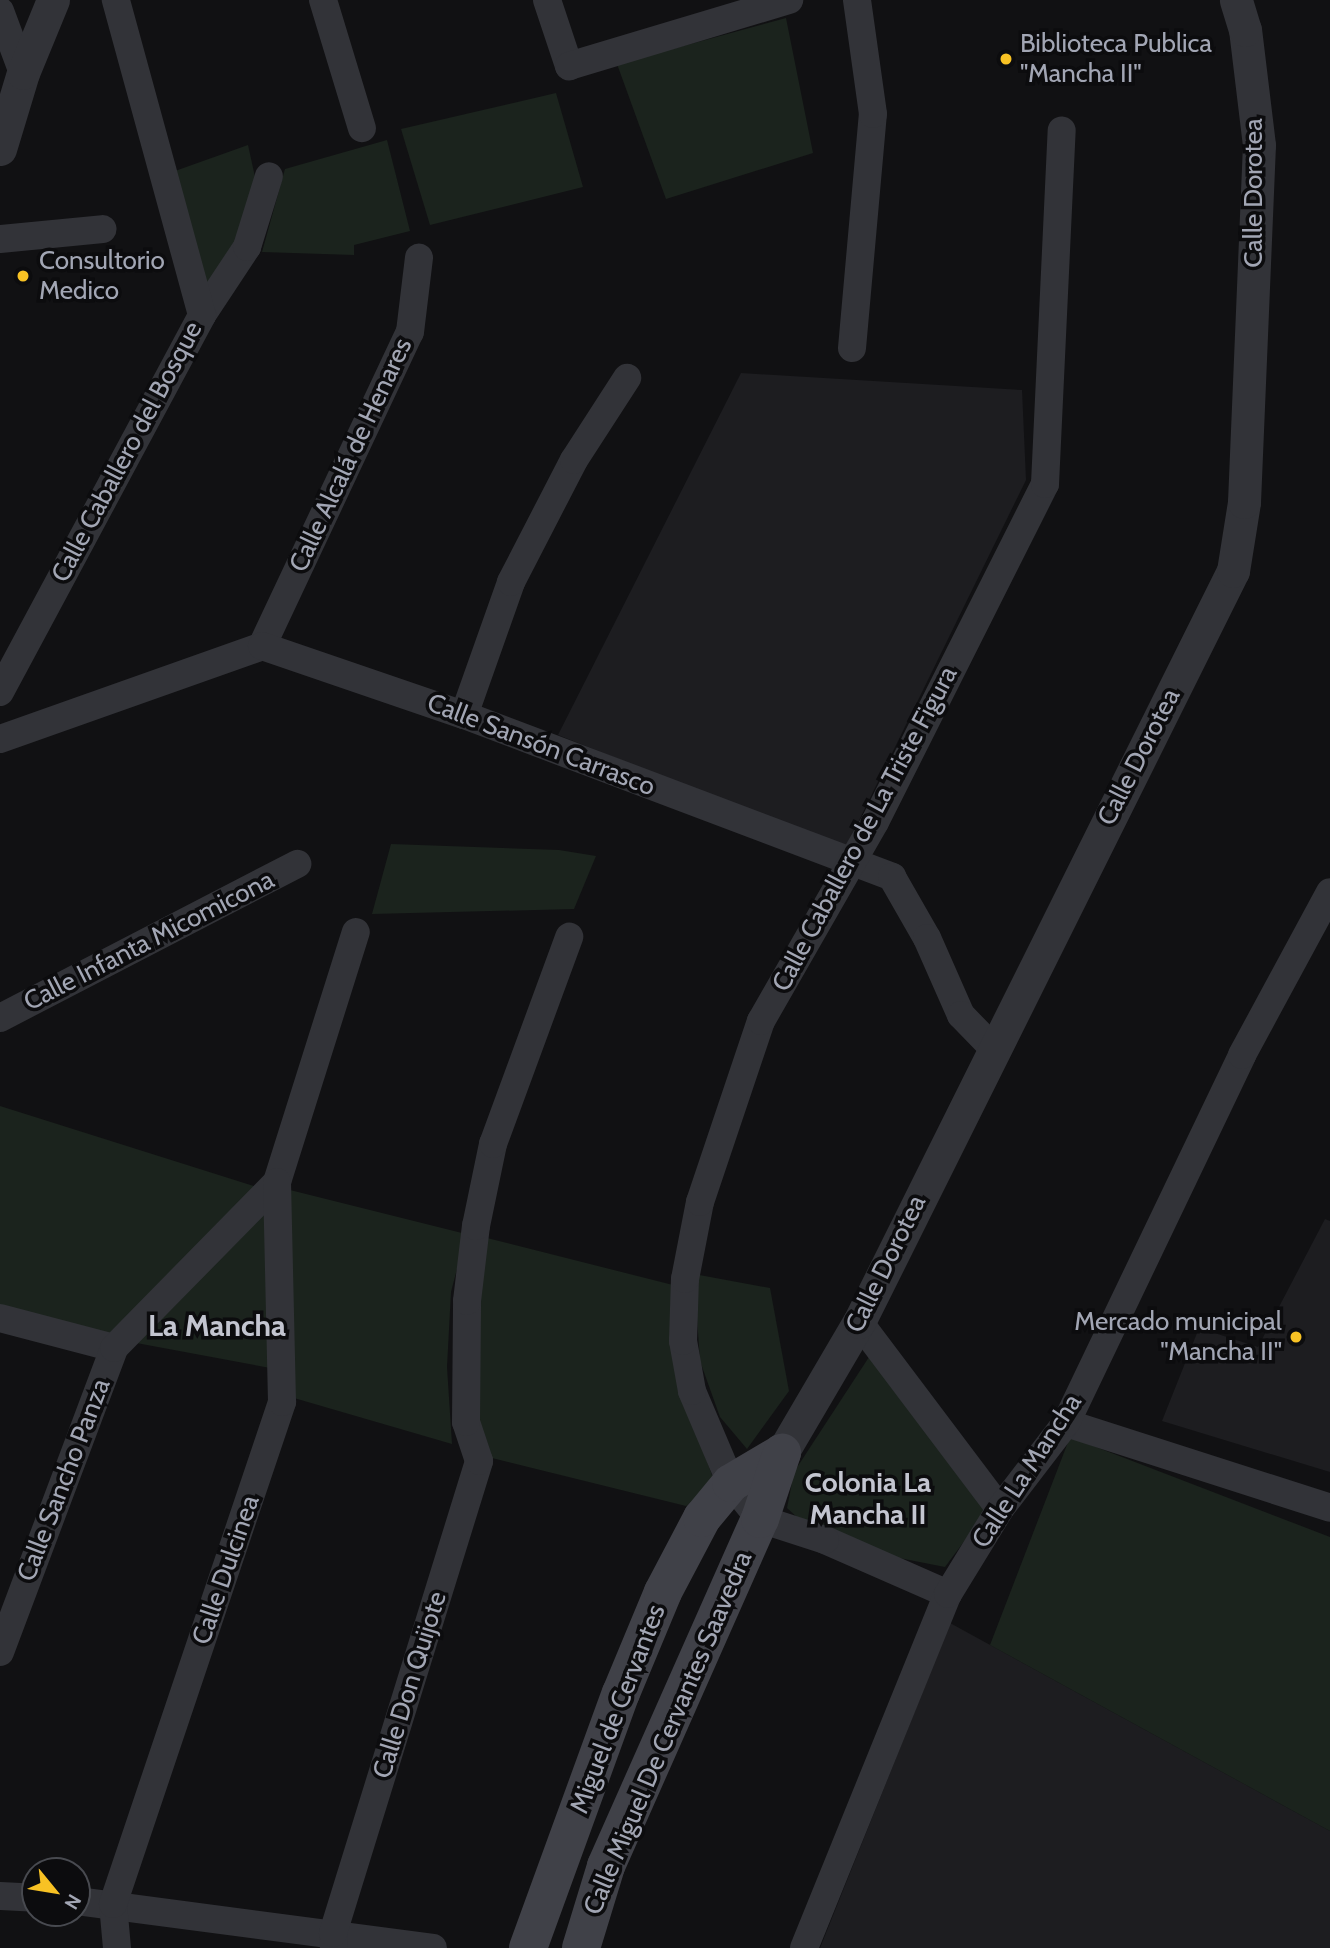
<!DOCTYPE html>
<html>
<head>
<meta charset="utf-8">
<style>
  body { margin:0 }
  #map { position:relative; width:1330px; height:1948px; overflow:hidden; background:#111113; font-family:Cabin,sans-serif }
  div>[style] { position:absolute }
  .built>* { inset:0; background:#1d1d20 }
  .green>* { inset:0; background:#1b231d }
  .minor>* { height:28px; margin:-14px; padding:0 14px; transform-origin:14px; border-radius:14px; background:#323338 }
  .tertiary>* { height:33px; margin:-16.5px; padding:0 16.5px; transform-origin:16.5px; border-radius:16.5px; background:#323338 }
  .secondary>* { height:38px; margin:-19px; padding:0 19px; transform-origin:19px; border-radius:19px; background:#404148 }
  .dots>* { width:19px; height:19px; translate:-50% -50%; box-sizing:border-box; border:4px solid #0c0c0e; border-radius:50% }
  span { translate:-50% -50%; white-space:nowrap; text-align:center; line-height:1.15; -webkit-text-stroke:7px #0c0c0e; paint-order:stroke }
  .poi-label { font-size:26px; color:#a2a6b4 }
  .left { translate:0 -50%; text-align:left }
  .right { translate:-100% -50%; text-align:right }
  .street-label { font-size:26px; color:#a2a6b4 }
  .neighbourhood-label { font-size:28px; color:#c3c5d0; font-weight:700 }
  .quarter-label { font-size:30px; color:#c3c5d0; font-weight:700 }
  .north { position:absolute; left:21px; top:1857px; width:70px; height:70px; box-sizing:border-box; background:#0c0c0e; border:2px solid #484a50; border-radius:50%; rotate:120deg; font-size:19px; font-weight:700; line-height:28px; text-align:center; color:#a2a6b4 }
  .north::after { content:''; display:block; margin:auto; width:24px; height:32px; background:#f8c224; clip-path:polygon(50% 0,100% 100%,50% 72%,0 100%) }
</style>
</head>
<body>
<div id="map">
  <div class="built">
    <i style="clip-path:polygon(741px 373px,1022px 390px,1026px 480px,845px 849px,558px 735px)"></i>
    <i style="clip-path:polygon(1325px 1219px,1330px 1221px,1330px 1472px,1162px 1421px,1199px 1328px,1258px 1347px)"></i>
    <i style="clip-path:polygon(950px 1623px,1330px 1831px,1330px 1948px,820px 1948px)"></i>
  </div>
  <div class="green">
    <i style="clip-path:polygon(786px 18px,813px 153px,666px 199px,617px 64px)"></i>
    <i style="clip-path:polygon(556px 93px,583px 187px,430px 225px,401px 129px)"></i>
    <i style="clip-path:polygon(387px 140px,410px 231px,354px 245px,354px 255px,262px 252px,285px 169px)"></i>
    <i style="clip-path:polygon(248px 145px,255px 177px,239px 244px,205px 288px,175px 171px)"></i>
    <i style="clip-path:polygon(391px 844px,559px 850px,596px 856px,574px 909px,372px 914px)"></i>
    <i style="clip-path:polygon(0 1106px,257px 1187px,110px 1335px,0 1308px)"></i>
    <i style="clip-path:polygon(286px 1189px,466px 1234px,451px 1292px,447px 1367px,452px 1444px,294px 1398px)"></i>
    <i style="clip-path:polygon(269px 1203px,281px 1370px,131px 1342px)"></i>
    <i style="clip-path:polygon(487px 1238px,673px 1285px,690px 1415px,716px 1486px,686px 1506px,492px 1458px,476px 1421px,479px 1315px)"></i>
    <i style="clip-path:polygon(694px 1274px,770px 1288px,789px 1391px,747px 1449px,720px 1417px,700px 1361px)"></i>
    <i style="clip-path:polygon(869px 1357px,989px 1508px,945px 1567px,889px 1556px,799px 1519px,787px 1508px,794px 1472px)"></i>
    <i style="clip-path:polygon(1070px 1437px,1330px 1537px,1330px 1831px,990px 1645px)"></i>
  </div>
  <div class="minor">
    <i style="left:323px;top:0;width:134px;rotate:73.1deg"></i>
    <i style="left:547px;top:0;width:70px;rotate:71.6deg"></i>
    <i style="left:569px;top:66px;width:230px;rotate:-16.7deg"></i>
    <i style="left:0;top:11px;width:66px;rotate:69.6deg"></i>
    <i style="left:0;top:239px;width:103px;rotate:-5.5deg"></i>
    <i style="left:202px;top:315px;width:82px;rotate:-56.5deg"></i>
    <i style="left:247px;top:247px;width:74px;rotate:-72.8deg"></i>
    <i style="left:852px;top:348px;width:235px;rotate:-84.9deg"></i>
    <i style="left:873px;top:114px;width:115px;rotate:-98deg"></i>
    <i style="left:262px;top:646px;width:347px;rotate:-64.8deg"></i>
    <i style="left:410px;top:332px;width:75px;rotate:-83.1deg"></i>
    <i style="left:0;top:692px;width:428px;rotate:-61.8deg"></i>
    <i style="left:202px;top:315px;width:327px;rotate:-105.3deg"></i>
    <i style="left:464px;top:715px;width:141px;rotate:-70.5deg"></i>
    <i style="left:511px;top:582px;width:137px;rotate:-62.7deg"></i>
    <i style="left:574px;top:460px;width:98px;rotate:-57.1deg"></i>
    <i style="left:0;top:739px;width:278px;rotate:-19.5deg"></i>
    <i style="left:262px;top:646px;width:213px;rotate:18.9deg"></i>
    <i style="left:464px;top:715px;width:458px;rotate:20.7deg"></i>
    <i style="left:892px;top:877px;width:70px;rotate:60.2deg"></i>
    <i style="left:927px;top:938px;width:84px;rotate:66.2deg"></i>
    <i style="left:961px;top:1015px;width:45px;rotate:45.9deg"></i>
    <i style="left:0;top:1018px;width:335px;rotate:-27.4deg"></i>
    <i style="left:0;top:1318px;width:118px;rotate:14.7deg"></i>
    <i style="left:859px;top:1322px;width:234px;rotate:53deg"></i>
    <i style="left:1066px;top:1423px;width:277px;rotate:17.8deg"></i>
    <i style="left:948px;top:1594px;width:134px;rotate:-156.3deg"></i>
    <i style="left:825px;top:1540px;width:68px;rotate:-162.1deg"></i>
    <i style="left:760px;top:1519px;width:46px;rotate:-128.9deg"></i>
    <i style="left:731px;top:1483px;width:100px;rotate:-113deg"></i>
    <i style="left:692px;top:1391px;width:51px;rotate:-100.2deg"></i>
    <i style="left:683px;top:1341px;width:62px;rotate:-88.2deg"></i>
    <i style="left:685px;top:1279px;width:78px;rotate:-79deg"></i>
    <i style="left:700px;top:1202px;width:191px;rotate:-71.4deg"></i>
    <i style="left:761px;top:1021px;width:229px;rotate:-60.2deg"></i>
    <i style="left:875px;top:822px;width:378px;rotate:-63.3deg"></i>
    <i style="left:1045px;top:484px;width:354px;rotate:-87.3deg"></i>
    <i style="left:0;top:1652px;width:325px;rotate:-69.4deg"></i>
    <i style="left:114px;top:1348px;width:233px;rotate:-45.5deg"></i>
    <i style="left:277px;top:1182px;width:262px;rotate:-72.5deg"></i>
    <i style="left:0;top:1896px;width:35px;rotate:3deg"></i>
    <i style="left:77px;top:1901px;width:359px;rotate:7.5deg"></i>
    <i style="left:117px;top:1948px;width:44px;rotate:-95.2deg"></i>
    <i style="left:113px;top:1904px;width:530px;rotate:-71.39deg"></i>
    <i style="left:282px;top:1402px;width:220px;rotate:-91.3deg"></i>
    <i style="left:334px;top:1948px;width:15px;rotate:-94deg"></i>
    <i style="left:333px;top:1933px;width:494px;rotate:-72.8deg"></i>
    <i style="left:479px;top:1461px;width:41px;rotate:-108.4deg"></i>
    <i style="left:466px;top:1422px;width:121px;rotate:-89.5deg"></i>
    <i style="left:467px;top:1301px;width:76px;rotate:-83.2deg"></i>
    <i style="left:476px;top:1226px;width:84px;rotate:-78.3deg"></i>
    <i style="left:493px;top:1144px;width:221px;rotate:-69.8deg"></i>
    <i style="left:804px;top:1948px;width:382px;rotate:-67.9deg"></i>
    <i style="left:948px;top:1594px;width:100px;rotate:-58.5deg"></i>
    <i style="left:1000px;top:1509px;width:108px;rotate:-52.5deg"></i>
    <i style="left:1066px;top:1423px;width:408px;rotate:-64.4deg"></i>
    <i style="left:1242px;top:1055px;width:185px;rotate:-61.6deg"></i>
  </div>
  <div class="tertiary">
    <i style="left:0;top:149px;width:79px;rotate:-73.2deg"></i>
    <i style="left:23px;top:73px;width:79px;rotate:-67.7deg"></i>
    <i style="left:782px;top:1453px;width:152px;rotate:-59.6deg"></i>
    <i style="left:859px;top:1322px;width:839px;rotate:-63.53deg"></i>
    <i style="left:1233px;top:571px;width:70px;rotate:-80.9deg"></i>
    <i style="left:1244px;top:502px;width:357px;rotate:-87.6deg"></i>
    <i style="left:1259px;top:145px;width:116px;rotate:-96.9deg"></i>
    <i style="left:1245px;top:30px;width:31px;rotate:-107deg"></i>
  </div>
  <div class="secondary">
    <i style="left:528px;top:1948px;width:271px;rotate:-70deg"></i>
    <i style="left:621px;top:1693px;width:109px;rotate:-67.4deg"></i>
    <i style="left:663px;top:1592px;width:84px;rotate:-62.2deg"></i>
    <i style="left:702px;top:1518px;width:45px;rotate:-50.4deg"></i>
    <i style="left:731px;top:1483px;width:59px;rotate:-30.5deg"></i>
    <i style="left:581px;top:1948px;width:86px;rotate:-73deg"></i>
    <i style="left:606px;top:1866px;width:380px;rotate:-66.1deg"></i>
    <i style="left:760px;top:1519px;width:70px;rotate:-71.6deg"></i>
  </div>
  <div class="dots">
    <i style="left:1006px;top:59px;background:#f8c224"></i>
    <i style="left:23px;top:276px;background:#f8c224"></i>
    <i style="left:1296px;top:1337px;background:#f8c224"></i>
  </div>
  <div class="poi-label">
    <span class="left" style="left:1020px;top:59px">Biblioteca Publica<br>"Mancha II"</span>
    <span class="left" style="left:39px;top:276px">Consultorio<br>Medico</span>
    <span class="right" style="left:1282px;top:1337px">Mercado municipal<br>"Mancha II"</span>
  </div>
  <div class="street-label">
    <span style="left:1254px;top:193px;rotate:-90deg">Calle Dorotea</span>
    <span style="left:127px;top:452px;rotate:-62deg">Calle Caballero del Bosque</span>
    <span style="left:351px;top:455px;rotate:-65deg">Calle Alcalá de Henares</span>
    <span style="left:541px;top:745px;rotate:21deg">Calle Sansón Carrasco</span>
    <span style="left:1139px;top:757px;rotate:-63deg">Calle Dorotea</span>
    <span style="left:865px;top:829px;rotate:-62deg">Calle Caballero de La Triste Figura</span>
    <span style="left:149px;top:941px;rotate:-27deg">Calle Infanta Micomicona</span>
    <span style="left:886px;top:1264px;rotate:-64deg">Calle Dorotea</span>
    <span style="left:1027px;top:1471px;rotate:-57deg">Calle La Mancha</span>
    <span style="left:64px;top:1480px;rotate:-69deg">Calle Sancho Panza</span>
    <span style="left:226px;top:1570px;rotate:-71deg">Calle Dulcinea</span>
    <span style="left:410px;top:1685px;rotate:-73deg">Calle Don Quijote</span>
    <span style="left:618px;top:1709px;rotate:-69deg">Miguel de Cervantes</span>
    <span style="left:668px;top:1733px;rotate:-67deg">Calle Miguel De Cervantes Saavedra</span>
  </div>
  <div class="neighbourhood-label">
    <span style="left:868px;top:1498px">Colonia La<br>Mancha II</span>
  </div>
  <div class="quarter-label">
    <span style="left:217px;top:1326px">La Mancha</span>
  </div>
  <div class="north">N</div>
</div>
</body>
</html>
